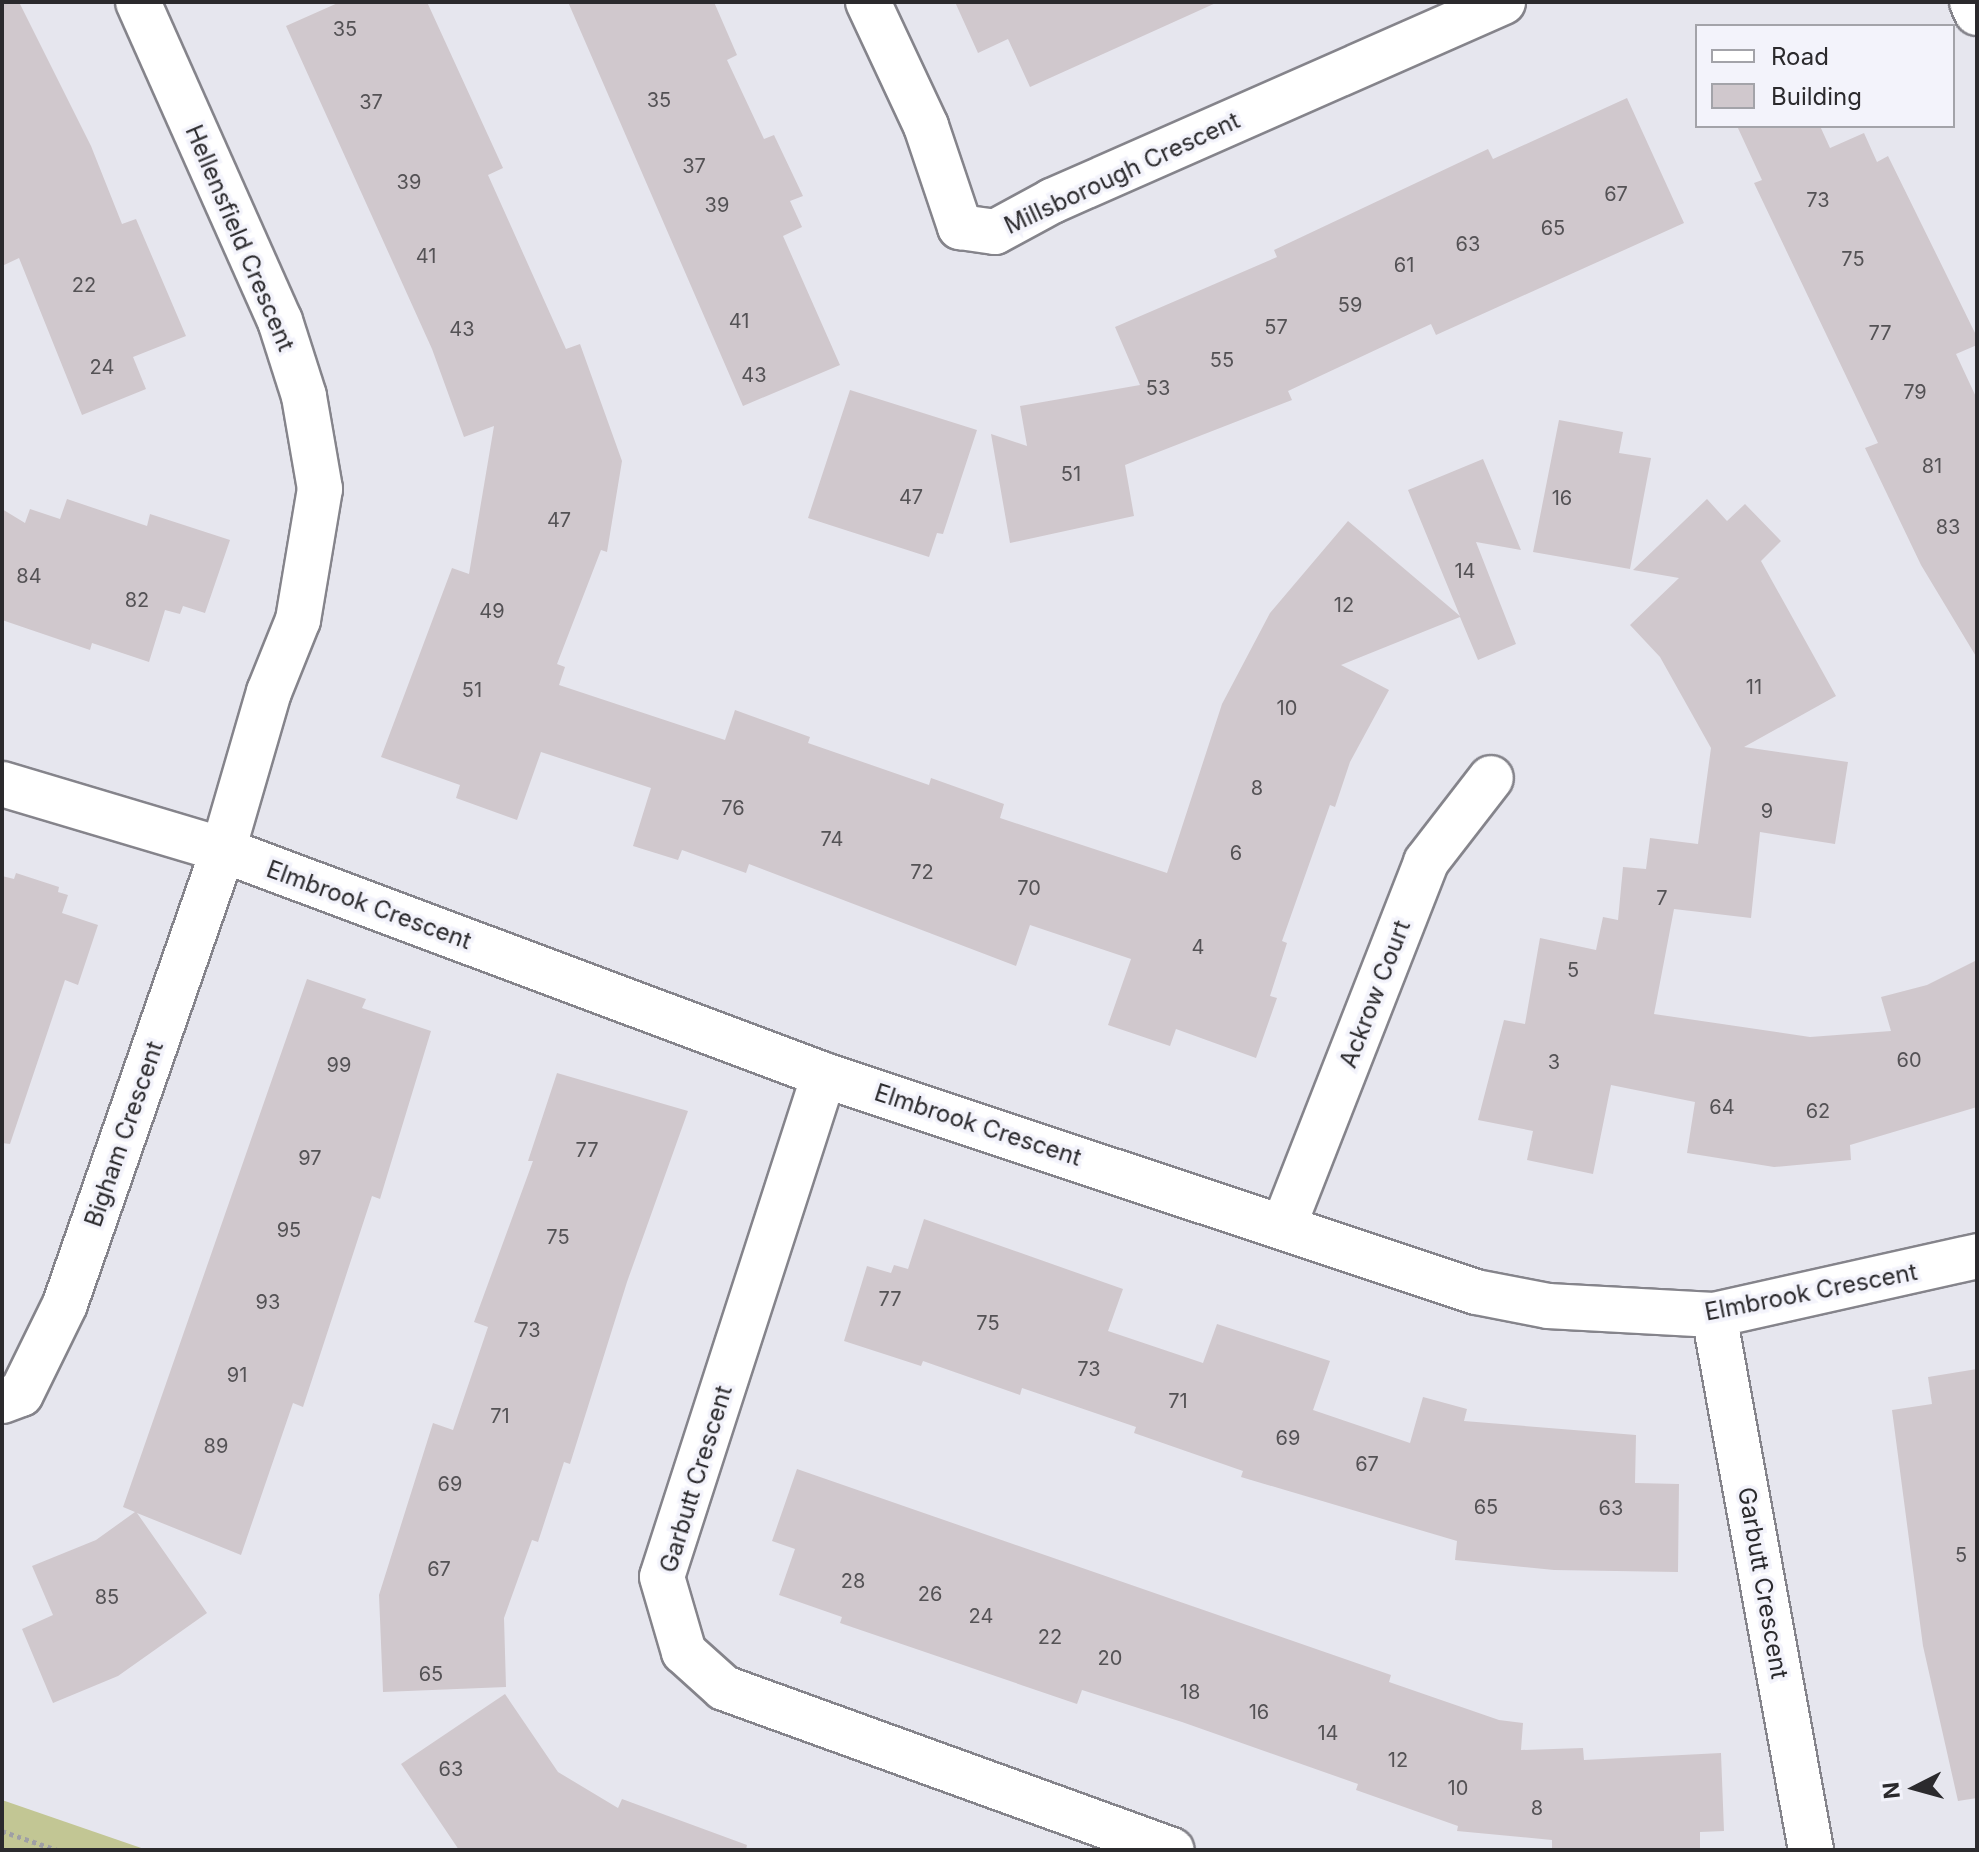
<!DOCTYPE html>
<html>
<head>
<meta charset="utf-8">
<style>
  body { margin:0 }
  #map { position:relative; width:1979px; height:1852px; overflow:hidden; background:#e6e6ee; font-family:Inter,sans-serif }
  div>[style] { position:absolute }
  .green>* { inset:0; background:#c2c694 }
  .building>* { inset:0; background:#d0c8cd }
  .path>* { height:5px; margin-top:-2.5px; transform-origin:0; background:repeating-linear-gradient(90deg,#9f9fa5 0 4px,transparent 0 8px) }
  .roads { filter:drop-shadow(2px 0 #85848b) drop-shadow(-2px 0 #85848b) drop-shadow(0 2px #85848b) drop-shadow(0 -2px #85848b) }
  .minor>* { height:44px; margin:-22px; padding:0 22px; transform-origin:22px; border-radius:22px; background:#fff }
  span { translate:-50% -50%; white-space:nowrap; text-align:center; line-height:1.15; -webkit-text-stroke:7px #f3f3fb; paint-order:stroke }
  .number-label { font-size:20px; color:#545255 }
  .number-label span { -webkit-text-stroke-width:0 }
  .street-label { font-size:24px; color:#2b2a2d }
  .frame { position:absolute; inset:0; border:4px solid #2b2a2d; pointer-events:none }
  .legend { position:absolute; left:1695px; top:24px; width:260px; height:104px; box-sizing:border-box; background:#f3f3fb; border:2px solid #a3a3a9; margin:0; padding:10px 14px; list-style:none; font-size:24px; color:#2b2a2d }
  .legend li { display:flex; align-items:center; gap:16px; height:40px }
  .legend b { width:40px; border:2px solid #a3a3a9 }
  .north { position:absolute; left:1875px; top:1748px; width:80px; height:80px; -webkit-text-stroke:6px #f3f3fb; paint-order:stroke; rotate:264deg; font-size:22px; font-weight:700; line-height:32px; text-align:center; color:#2b2a2d }
  .north::after { content:''; display:block; margin:auto; width:28px; height:36px; background:#2b2a2d; clip-path:polygon(50% 0,100% 100%,50% 72%,0 100%) }
</style>
</head>
<body>
<div id="map">
  <div class="green">
    <i style="clip-path:polygon(2px 1800px,147px 1850px,2px 1850px)"></i>
  </div>
  <div class="building">
    <i style="clip-path:polygon(2px 2px,19px 2px,91px 146px,122px 224px,136px 219px,186px 336px,133px 357px,146px 389px,82px 415px,19px 258px,2px 266px)"></i>
    <i style="clip-path:polygon(340px 2px,427px 2px,503px 168px,488px 175px,566px 349px,580px 344px,622px 461px,607px 552px,601px 550px,557px 664px,565px 667px,559px 685px,725px 740px,735px 710px,810px 737px,808px 743px,929px 785px,931px 778px,1004px 804px,1000px 818px,1167px 873px,1222px 704px,1270px 613px,1348px 521px,1460px 616px,1408px 490px,1483px 459px,1521px 550px,1476px 542px,1516px 644px,1478px 660px,1460px 617px,1341px 665px,1389px 690px,1350px 762px,1335px 807px,1330px 805px,1282px 941px,1287px 943px,1270px 996px,1277px 998px,1256px 1058px,1176px 1029px,1170px 1046px,1108px 1025px,1131px 959px,1030px 925px,1016px 966px,749px 864px,746px 873px,682px 850px,678px 860px,633px 846px,651px 788px,541px 752px,517px 820px,456px 798px,460px 785px,381px 757px,452px 568px,469px 574px,494px 426px,464px 437px,432px 349px,286px 26px)"></i>
    <i style="clip-path:polygon(568px 2px,714px 2px,737px 55px,727px 60px,764px 139px,774px 135px,803px 196px,790px 201px,802px 227px,783px 236px,840px 365px,743px 406px)"></i>
    <i style="clip-path:polygon(955px 2px,1218px 2px,1030px 87px,1008px 39px,978px 53px)"></i>
    <i style="clip-path:polygon(1627px 98px,1684px 223px,1436px 335px,1431px 324px,1288px 391px,1292px 400px,1125px 465px,1134px 516px,1010px 543px,991px 434px,1027px 446px,1020px 406px,1140px 385px,1115px 327px,1277px 257px,1274px 250px,1488px 149px,1493px 159px)"></i>
    <i style="clip-path:polygon(1737px 126px,1820px 126px,1830px 148px,1864px 133px,1877px 162px,1888px 156px,1977px 337px,1977px 345px,1956px 354px,1977px 399px,1977px 658px,1921px 565px,1865px 448px,1878px 443px,1754px 183px,1762px 180px)"></i>
    <i style="clip-path:polygon(850px 390px,977px 430px,943px 534px,937px 533px,929px 557px,808px 518px)"></i>
    <i style="clip-path:polygon(1559px 420px,1623px 432px,1619px 453px,1651px 458px,1630px 569px,1533px 552px)"></i>
    <i style="clip-path:polygon(67px 499px,147px 526px,150px 514px,230px 540px,205px 613px,183px 606px,180px 614px,165px 610px,149px 662px,92px 643px,90px 650px,2px 620px,2px 509px,25px 523px,30px 509px,60px 519px)"></i>
    <i style="clip-path:polygon(1707px 499px,1727px 521px,1745px 504px,1781px 541px,1761px 561px,1836px 696px,1744px 747px,1848px 762px,1835px 844px,1760px 832px,1751px 918px,1674px 909px,1654px 1014px,1810px 1037px,1891px 1031px,1881px 997px,1927px 985px,1977px 960px,1977px 1107px,1850px 1145px,1851px 1160px,1774px 1167px,1687px 1153px,1695px 1102px,1611px 1085px,1593px 1174px,1527px 1160px,1533px 1131px,1478px 1120px,1504px 1020px,1525px 1024px,1540px 938px,1596px 950px,1603px 917px,1618px 920px,1623px 867px,1646px 869px,1650px 838px,1698px 844px,1711px 748px,1660px 657px,1630px 625px,1679px 578px,1633px 570px)"></i>
    <i style="clip-path:polygon(16px 873px,59px 887px,58px 892px,68px 895px,62px 913px,98px 925px,78px 985px,65px 980px,10px 1144px,2px 1143px,2px 876px,14px 879px)"></i>
    <i style="clip-path:polygon(307px 979px,366px 999px,362px 1008px,431px 1031px,380px 1199px,372px 1196px,303px 1407px,293px 1403px,241px 1555px,137px 1513px,207px 1613px,118px 1676px,53px 1703px,22px 1629px,53px 1615px,32px 1566px,96px 1540px,135px 1512px,123px 1507px)"></i>
    <i style="clip-path:polygon(557px 1073px,688px 1111px,627px 1282px,570px 1464px,564px 1462px,538px 1542px,532px 1540px,504px 1618px,506px 1687px,383px 1692px,379px 1595px,433px 1423px,453px 1430px,488px 1327px,474px 1322px,533px 1161px,528px 1161px)"></i>
    <i style="clip-path:polygon(924px 1219px,1123px 1289px,1108px 1331px,1203px 1363px,1217px 1324px,1330px 1361px,1313px 1410px,1410px 1443px,1423px 1397px,1467px 1409px,1464px 1421px,1636px 1435px,1635px 1483px,1679px 1484px,1678px 1572px,1554px 1570px,1455px 1560px,1457px 1541px,1241px 1477px,1243px 1471px,1134px 1433px,1136px 1427px,1022px 1388px,1020px 1395px,923px 1361px,921px 1366px,844px 1341px,867px 1266px,891px 1273px,894px 1265px,908px 1269px)"></i>
    <i style="clip-path:polygon(1977px 1369px,1977px 1798px,1958px 1801px,1923px 1646px,1892px 1410px,1932px 1404px,1928px 1377px)"></i>
    <i style="clip-path:polygon(797px 1469px,1391px 1675px,1389px 1682px,1499px 1720px,1523px 1723px,1521px 1750px,1583px 1748px,1584px 1760px,1721px 1753px,1724px 1831px,1700px 1832px,1700px 1850px,1552px 1850px,1552px 1840px,1457px 1831px,1458px 1826px,1356px 1790px,1358px 1784px,1182px 1722px,1082px 1690px,1077px 1704px,840px 1623px,842px 1617px,779px 1595px,795px 1549px,772px 1541px)"></i>
    <i style="clip-path:polygon(505px 1694px,558px 1772px,618px 1808px,622px 1799px,747px 1845px,746px 1850px,459px 1850px,401px 1764px)"></i>
  </div>
  <div class="path">
    <i style="left:2px;top:1831px;width:58px;rotate:19.1deg"></i>
  </div>
  <div class="roads">
    <div class="minor">
      <i style="left:868px;top:2px;width:137px;rotate:64.9deg"></i>
      <i style="left:926px;top:126px;width:107px;rotate:71.4deg"></i>
      <i style="left:960px;top:227px;width:35px;rotate:8deg"></i>
      <i style="left:995px;top:232px;width:65px;rotate:-28.5deg"></i>
      <i style="left:1052px;top:201px;width:493px;rotate:-23.8deg"></i>
      <i style="left:1972px;top:2px;width:12px;rotate:66deg"></i>
      <i style="left:2px;top:784px;width:231px;rotate:16.6deg"></i>
      <i style="left:223px;top:850px;width:642px;rotate:20.52deg"></i>
      <i style="left:824px;top:1075px;width:687px;rotate:18.41deg"></i>
      <i style="left:1476px;top:1292px;width:73px;rotate:11deg"></i>
      <i style="left:1548px;top:1306px;width:166px;rotate:3.1deg"></i>
      <i style="left:1714px;top:1315px;width:270px;rotate:-12.6deg"></i>
      <i style="left:824px;top:1075px;width:527px;rotate:107.89deg"></i>
      <i style="left:662px;top:1577px;width:78px;rotate:73.7deg"></i>
      <i style="left:684px;top:1652px;width:54px;rotate:42deg"></i>
      <i style="left:724px;top:1688px;width:476px;rotate:19.9deg"></i>
      <i style="left:1284px;top:1225px;width:390px;rotate:-68.6deg"></i>
      <i style="left:1426px;top:862px;width:106px;rotate:-52.3deg"></i>
      <i style="left:1714px;top:1315px;width:544px;rotate:79.72deg"></i>
      <i style="left:2px;top:1401px;width:20px;rotate:-20deg"></i>
      <i style="left:21px;top:1394px;width:100px;rotate:-63.9deg"></i>
      <i style="left:65px;top:1304px;width:481px;rotate:-70.8deg"></i>
      <i style="left:223px;top:850px;width:165px;rotate:-73.8deg"></i>
      <i style="left:269px;top:692px;width:78px;rotate:-68.1deg"></i>
      <i style="left:298px;top:620px;width:133px;rotate:-80.5deg"></i>
      <i style="left:320px;top:489px;width:94px;rotate:-99.8deg"></i>
      <i style="left:304px;top:396px;width:79px;rotate:-107.7deg"></i>
      <i style="left:280px;top:321px;width:349px;rotate:-114deg"></i>
    </div>
  </div>
  <div class="number-label">
    <span style="left:345px;top:29px">35</span>
    <span style="left:659px;top:100px">35</span>
    <span style="left:371px;top:102px">37</span>
    <span style="left:694px;top:166px">37</span>
    <span style="left:409px;top:182px">39</span>
    <span style="left:1616px;top:194px">67</span>
    <span style="left:1818px;top:200px">73</span>
    <span style="left:717px;top:205px">39</span>
    <span style="left:1553px;top:228px">65</span>
    <span style="left:1468px;top:244px">63</span>
    <span style="left:426px;top:256px">41</span>
    <span style="left:1853px;top:259px">75</span>
    <span style="left:1404px;top:265px">61</span>
    <span style="left:84px;top:285px">22</span>
    <span style="left:1350px;top:305px">59</span>
    <span style="left:739px;top:321px">41</span>
    <span style="left:1276px;top:327px">57</span>
    <span style="left:462px;top:329px">43</span>
    <span style="left:1880px;top:333px">77</span>
    <span style="left:1222px;top:360px">55</span>
    <span style="left:102px;top:367px">24</span>
    <span style="left:754px;top:375px">43</span>
    <span style="left:1158px;top:388px">53</span>
    <span style="left:1915px;top:392px">79</span>
    <span style="left:1932px;top:466px">81</span>
    <span style="left:1071px;top:474px">51</span>
    <span style="left:911px;top:497px">47</span>
    <span style="left:1562px;top:498px">16</span>
    <span style="left:559px;top:520px">47</span>
    <span style="left:1948px;top:527px">83</span>
    <span style="left:1465px;top:571px">14</span>
    <span style="left:29px;top:576px">84</span>
    <span style="left:137px;top:600px">82</span>
    <span style="left:1344px;top:605px">12</span>
    <span style="left:492px;top:611px">49</span>
    <span style="left:1754px;top:687px">11</span>
    <span style="left:472px;top:690px">51</span>
    <span style="left:1287px;top:708px">10</span>
    <span style="left:1257px;top:788px">8</span>
    <span style="left:733px;top:808px">76</span>
    <span style="left:1767px;top:811px">9</span>
    <span style="left:832px;top:839px">74</span>
    <span style="left:1236px;top:853px">6</span>
    <span style="left:922px;top:872px">72</span>
    <span style="left:1029px;top:888px">70</span>
    <span style="left:1662px;top:898px">7</span>
    <span style="left:1198px;top:947px">4</span>
    <span style="left:1573px;top:970px">5</span>
    <span style="left:1909px;top:1060px">60</span>
    <span style="left:1554px;top:1062px">3</span>
    <span style="left:339px;top:1065px">99</span>
    <span style="left:1722px;top:1107px">64</span>
    <span style="left:1818px;top:1111px">62</span>
    <span style="left:587px;top:1150px">77</span>
    <span style="left:310px;top:1158px">97</span>
    <span style="left:289px;top:1230px">95</span>
    <span style="left:558px;top:1237px">75</span>
    <span style="left:890px;top:1299px">77</span>
    <span style="left:268px;top:1302px">93</span>
    <span style="left:988px;top:1323px">75</span>
    <span style="left:529px;top:1330px">73</span>
    <span style="left:1089px;top:1369px">73</span>
    <span style="left:237px;top:1375px">91</span>
    <span style="left:1178px;top:1401px">71</span>
    <span style="left:500px;top:1416px">71</span>
    <span style="left:1288px;top:1438px">69</span>
    <span style="left:216px;top:1446px">89</span>
    <span style="left:1367px;top:1464px">67</span>
    <span style="left:450px;top:1484px">69</span>
    <span style="left:1486px;top:1507px">65</span>
    <span style="left:1611px;top:1508px">63</span>
    <span style="left:1961px;top:1555px">5</span>
    <span style="left:439px;top:1569px">67</span>
    <span style="left:853px;top:1581px">28</span>
    <span style="left:930px;top:1594px">26</span>
    <span style="left:107px;top:1597px">85</span>
    <span style="left:981px;top:1616px">24</span>
    <span style="left:1050px;top:1637px">22</span>
    <span style="left:1110px;top:1658px">20</span>
    <span style="left:431px;top:1674px">65</span>
    <span style="left:1190px;top:1692px">18</span>
    <span style="left:1259px;top:1712px">16</span>
    <span style="left:1328px;top:1733px">14</span>
    <span style="left:1398px;top:1760px">12</span>
    <span style="left:451px;top:1769px">63</span>
    <span style="left:1458px;top:1788px">10</span>
    <span style="left:1537px;top:1808px">8</span>
  </div>
  <div class="street-label">
    <span style="left:1122px;top:173px;rotate:-25deg">Millsborough Crescent</span>
    <span style="left:240px;top:238px;rotate:67deg">Hellensfield Crescent</span>
    <span style="left:369px;top:905px;rotate:20deg">Elmbrook Crescent</span>
    <span style="left:1375px;top:994px;rotate:-69deg">Ackrow Court</span>
    <span style="left:978px;top:1125px;rotate:18deg">Elmbrook Crescent</span>
    <span style="left:124px;top:1134px;rotate:-71deg">Bigham Crescent</span>
    <span style="left:1811px;top:1292px;rotate:-11deg">Elmbrook Crescent</span>
    <span style="left:696px;top:1479px;rotate:-73deg">Garbutt Crescent</span>
    <span style="left:1763px;top:1583px;rotate:80deg">Garbutt Crescent</span>
  </div>
  <div class="frame"></div>
  <ul class="legend">
  <li><b style="height:10px;background:#fff"></b>Road</li>
  <li><b style="height:22px;background:#d0c8cd"></b>Building</li>
  </ul>
  <div class="north">N</div>
</div>
</body>
</html>
